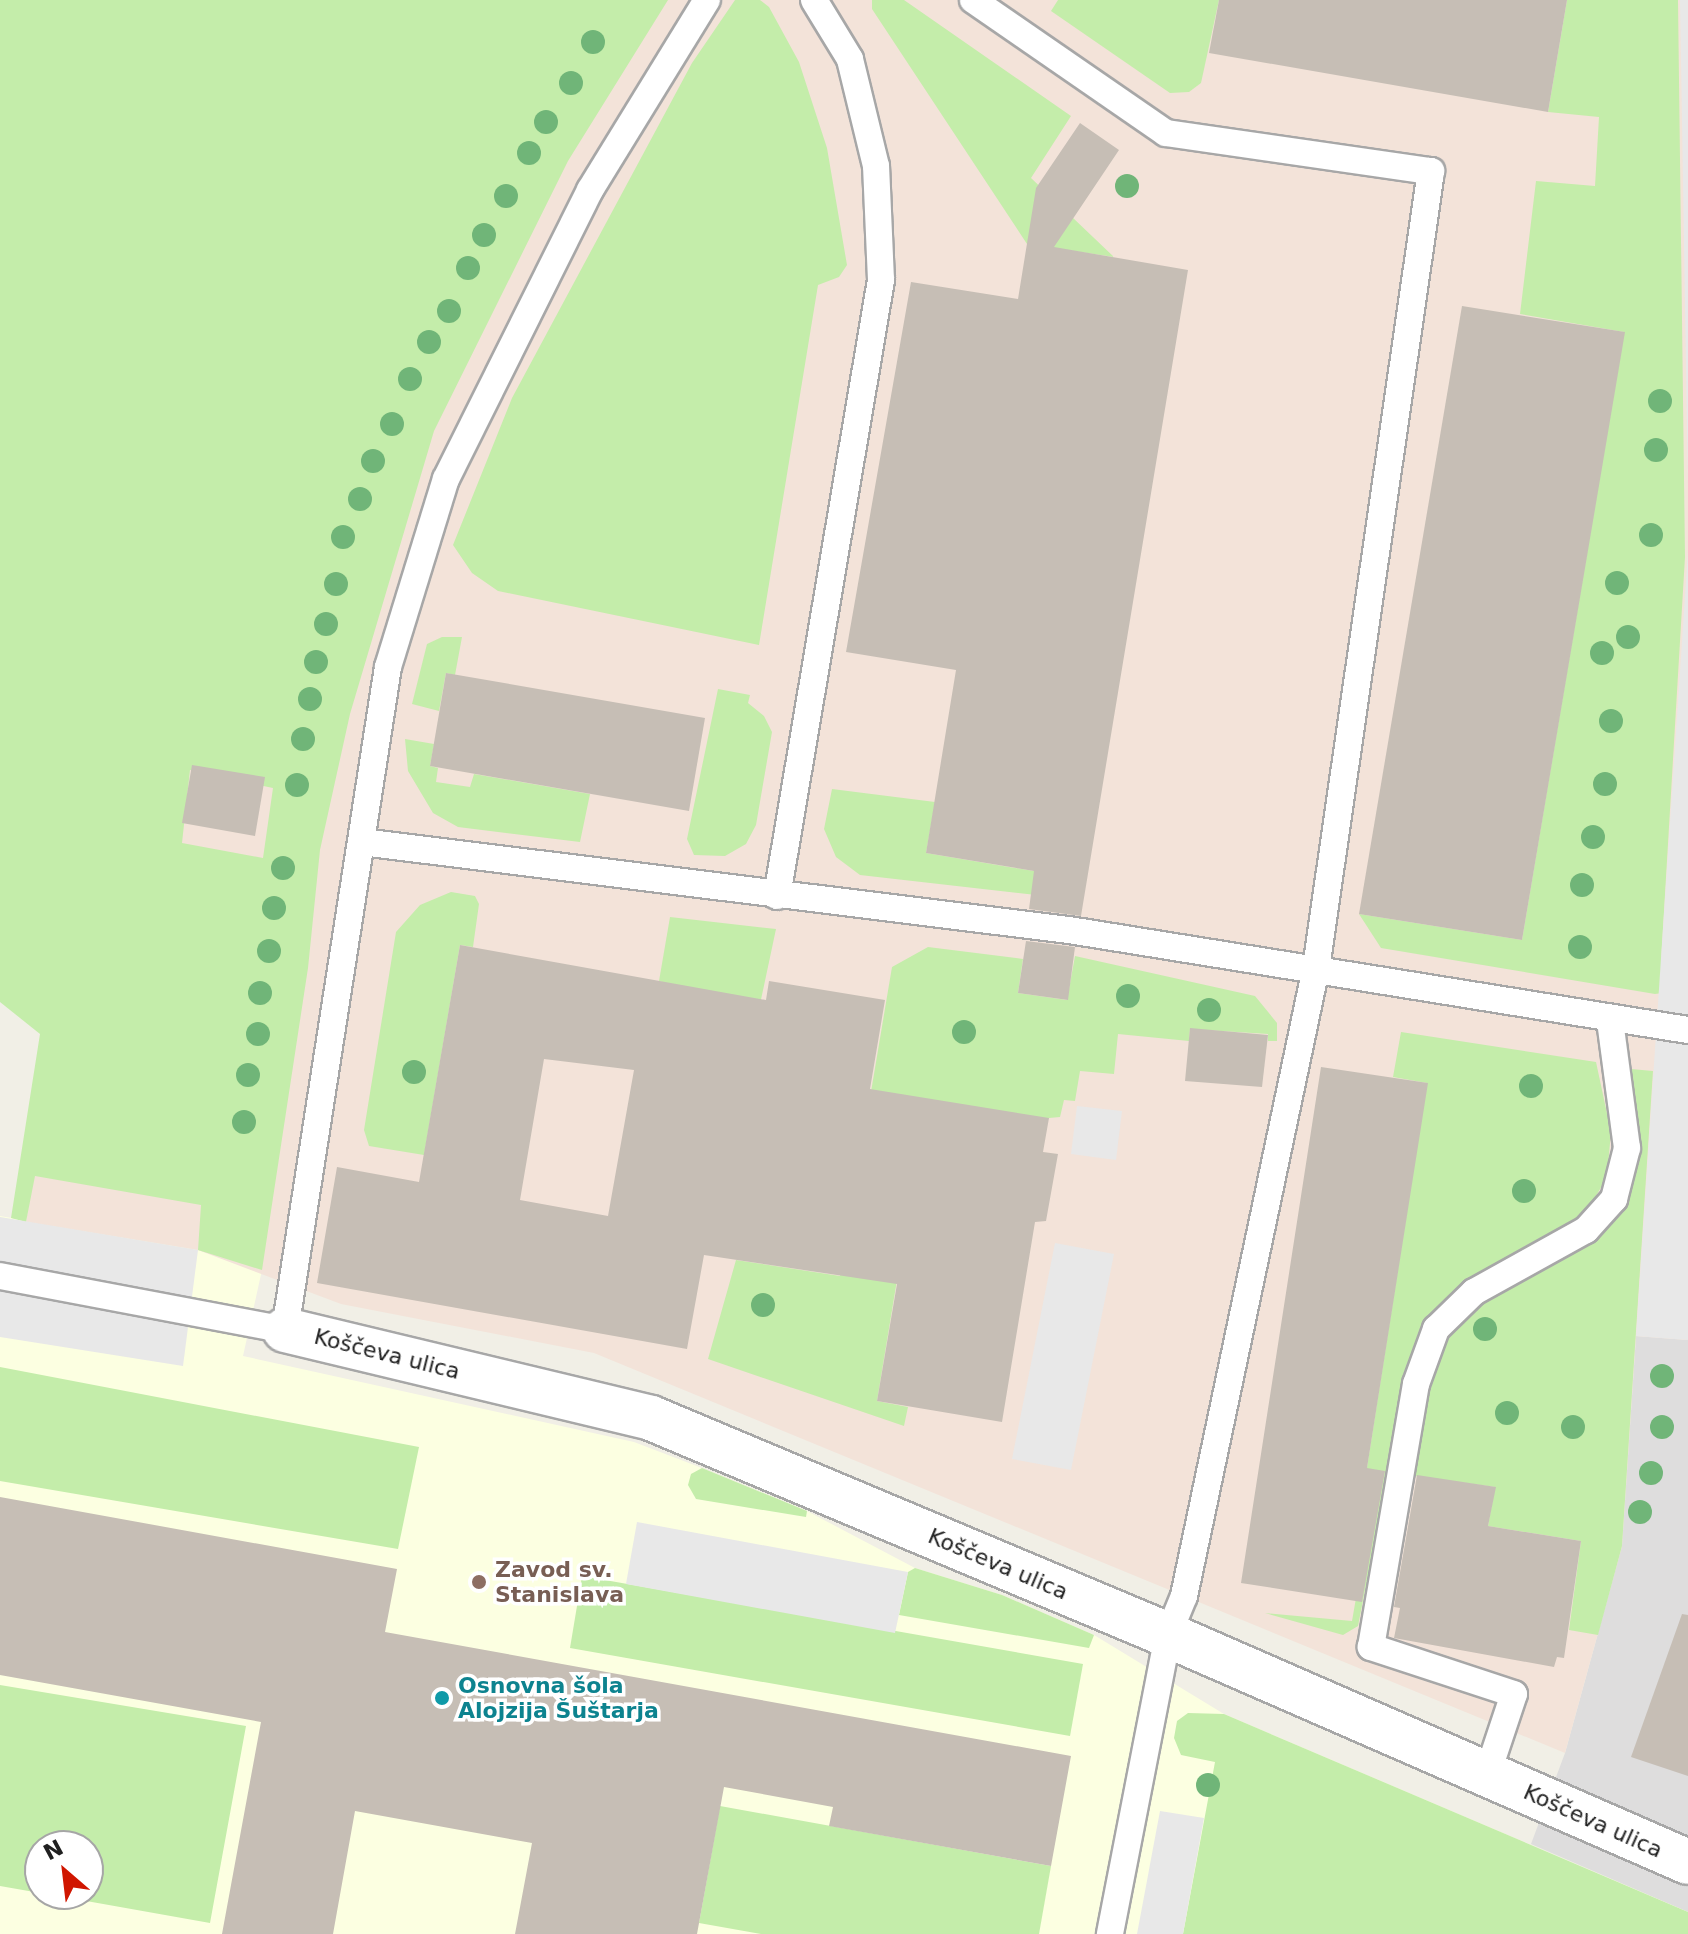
<!DOCTYPE html>
<html>
<head>
<meta charset="utf-8">
<style>
  body { margin:0 }
  #map { position:relative; width:1688px; height:1934px; overflow:hidden; background:#f1efe6; font-family:"DejaVu Sans",sans-serif }
  div>[style] { position:absolute }
  .residential>* { inset:0; background:#dedddd }
  .education>* { inset:0; background:#fcffe1 }
  .military>* { inset:0; background:#f3e3d9 }
  .grass>* { inset:0; background:#c4edaa }
  .parking>* { inset:0; background:#e8e8e8 }
  .building>* { inset:0; background:#c6beb5 }
  .roads { filter:drop-shadow(2px 0 #a7a7a7) drop-shadow(-2px 0 #a7a7a7) drop-shadow(0 2px #a7a7a7) drop-shadow(0 -2px #a7a7a7) }
  .lane>* { height:26px; margin:-13px; padding:0 13px; transform-origin:13px; border-radius:13px; background:#fff }
  .street>* { height:44px; margin:-22px; padding:0 22px; transform-origin:22px; border-radius:22px; background:#fff }
  .trees>* { width:24px; height:24px; margin:-12px; border-radius:50%; background:#70b578 }
  .dots>* { width:22px; height:22px; translate:-50% -50%; box-sizing:border-box; border:4px solid #fff; border-radius:50% }
  span { translate:-50% -50%; white-space:nowrap; text-align:center; line-height:1.15; -webkit-text-stroke:7px #fff; paint-order:stroke }
  .street-label { font-size:22px; color:#202020 }
  .education-label { font-size:22px; color:#785e54; font-weight:700 }
  .left { translate:0 -50%; text-align:left }
  .culture-label { font-size:22px; color:#0d838f; font-weight:700 }
  .north { position:absolute; left:24px; top:1830px; width:80px; height:80px; box-sizing:border-box; background:#fff; border:2px solid #a6a6a6; border-radius:50%; rotate:332deg; font-size:22px; font-weight:700; line-height:32px; text-align:center; color:#202020 }
  .north::after { content:''; display:block; margin:auto; width:28px; height:36px; background:#d01600; clip-path:polygon(50% 0,100% 100%,50% 72%,0 100%) }
</style>
</head>
<body>
<div id="map">
  <div class="residential">
    <i style="clip-path:polygon(1636px 1336px,1688px 1340px,1688px 1912px,1531px 1844px,1565px 1753px,1622px 1546px)"></i>
  </div>
  <div class="education">
    <i style="clip-path:polygon(evenodd,0 1216px,198px 1250px,262px 1270px,243px 1356px,634px 1442px,702px 1468px,807px 1511px,915px 1568px,1002px 1595px,1094px 1635px,1224px 1714px,1688px 1912px,1688px 1934px,0 1934px,0 1216px,40px 1846px,88px 1846px,88px 1894px,40px 1894px,40px 1846px)"></i>
  </div>
  <div class="military">
    <i style="clip-path:polygon(223px 0,1688px 0,1688px 1340px,1636px 1336px,1622px 1546px,1565px 1753px,594px 1353px,341px 1304px,198px 1250px,26px 1222px)"></i>
  </div>
  <div class="grass">
    <i style="clip-path:polygon(evenodd,0 0,668px 0,568px 161px,434px 431px,350px 714px,320px 850px,308px 968px,262px 1270px,198px 1250px,201px 1205px,35px 1176px,26px 1222px,11px 1218px,40px 1034px,0 1002px,0 0,190px 770px,273px 788px,263px 858px,182px 843px,190px 770px)"></i>
    <i style="clip-path:polygon(735px 0,760px 0,769px 7px,799px 62px,827px 148px,847px 265px,839px 277px,818px 285px,759px 645px,498px 591px,472px 573px,453px 545px,512px 398px,692px 63px)"></i>
    <i style="clip-path:polygon(872px 0,904px 0,1071px 116px,1031px 178px,1114px 257px,1027px 244px,872px 9px)"></i>
    <i style="clip-path:polygon(1058px 0,1219px 0,1201px 83px,1189px 92px,1170px 93px,1051px 11px)"></i>
    <i style="clip-path:polygon(1567px 0,1678px 0,1685px 557px,1661px 962px,1676px 991px,1655px 994px,1381px 948px,1359px 914px,1522px 940px,1624px 332px,1520px 314px,1536px 181px,1595px 186px,1599px 117px,1548px 112px)"></i>
    <i style="clip-path:polygon(442px 637px,462px 637px,455px 675px,446px 673px,439px 711px,412px 704px,427px 644px)"></i>
    <i style="clip-path:polygon(718px 689px,750px 695px,748px 703px,764px 716px,772px 732px,756px 825px,746px 844px,725px 856px,694px 855px,687px 839px)"></i>
    <i style="clip-path:polygon(405px 739px,434px 744px,430px 766px,438px 768px,436px 782px,470px 787px,474px 774px,590px 794px,580px 842px,458px 827px,433px 813px,408px 771px)"></i>
    <i style="clip-path:polygon(832px 789px,935px 802px,926px 853px,1087px 880px,1054px 897px,860px 875px,836px 857px,824px 829px)"></i>
    <i style="clip-path:polygon(451px 892px,475px 896px,479px 904px,473px 947px,460px 945px,424px 1155px,369px 1146px,364px 1130px,396px 932px,420px 905px)"></i>
    <i style="clip-path:polygon(670px 917px,776px 929px,759px 1009px,659px 981px)"></i>
    <i style="clip-path:polygon(928px 947px,1023px 959px,1018px 993px,1067px 1000px,1075px 956px,1255px 996px,1277px 1023px,1277px 1041px,1268px 1041px,1268px 1034px,1190px 1029px,1189px 1041px,1118px 1034px,1114px 1074px,1080px 1071px,1075px 1101px,1064px 1100px,1060px 1117px,1049px 1118px,897px 1280px,877px 1401px,908px 1407px,904px 1426px,708px 1359px,736px 1260px,840px 1276px,892px 967px)"></i>
    <i style="clip-path:polygon(1401px 1032px,1596px 1062px,1611px 1132px,1607px 1177px,1585px 1215px,1547px 1242px,1479px 1276px,1407px 1377px,1358px 1626px,1343px 1635px,1265px 1613px,1352px 1621px,1364px 1552px,1354px 1551px,1427px 1083px,1393px 1077px)"></i>
    <i style="clip-path:polygon(1631px 1069px,1653px 1071px,1622px 1546px,1598px 1635px,1569px 1630px,1581px 1541px,1488px 1526px,1495px 1487px,1415px 1476px,1430px 1384px,1447px 1338px,1482px 1297px,1590px 1244px,1618px 1216px,1633px 1179px,1637px 1146px)"></i>
    <i style="clip-path:polygon(0 1367px,419px 1447px,398px 1549px,0 1481px)"></i>
    <i style="clip-path:polygon(702px 1468px,807px 1511px,806px 1517px,696px 1499px,688px 1485px,691px 1474px)"></i>
    <i style="clip-path:polygon(915px 1568px,1002px 1595px,1094px 1635px,1089px 1648px,899px 1615px,908px 1572px)"></i>
    <i style="clip-path:polygon(582px 1576px,1083px 1664px,1070px 1736px,570px 1648px)"></i>
    <i style="clip-path:polygon(0 1685px,246px 1726px,210px 1923px,47px 1894px,88px 1894px,88px 1846px,40px 1846px,40px 1893px,0 1886px)"></i>
    <i style="clip-path:polygon(1188px 1713px,1224px 1714px,1688px 1912px,1688px 1934px,1183px 1934px,1215px 1762px,1181px 1755px,1174px 1738px,1177px 1721px)"></i>
    <i style="clip-path:polygon(720px 1806px,1051px 1866px,1039px 1934px,761px 1934px,699px 1923px)"></i>
  </div>
  <div class="parking">
    <i style="clip-path:polygon(1680px 0,1688px 0,1688px 489px)"></i>
    <i style="clip-path:polygon(1688px 551px,1688px 1340px,1636px 1336px)"></i>
    <i style="clip-path:polygon(1077px 1106px,1122px 1111px,1116px 1160px,1071px 1154px)"></i>
    <i style="clip-path:polygon(0 1217px,198px 1250px,183px 1366px,0 1337px)"></i>
    <i style="clip-path:polygon(1055px 1243px,1114px 1254px,1071px 1470px,1012px 1459px)"></i>
    <i style="clip-path:polygon(637px 1522px,908px 1572px,895px 1633px,626px 1584px)"></i>
    <i style="clip-path:polygon(1160px 1811px,1204px 1818px,1183px 1934px,1137px 1934px)"></i>
  </div>
  <div class="building">
    <i style="clip-path:polygon(1219px 0,1567px 0,1548px 112px,1209px 53px)"></i>
    <i style="clip-path:polygon(1080px 123px,1119px 150px,1054px 247px,1188px 270px,1081px 916px,1029px 909px,1034px 871px,926px 853px,956px 670px,846px 652px,911px 282px,1018px 299px,1036px 188px)"></i>
    <i style="clip-path:polygon(1462px 306px,1625px 332px,1522px 940px,1359px 914px)"></i>
    <i style="clip-path:polygon(446px 673px,705px 718px,689px 811px,430px 766px)"></i>
    <i style="clip-path:polygon(192px 765px,265px 777px,255px 836px,182px 823px)"></i>
    <i style="clip-path:polygon(1026px 941px,1075px 947px,1068px 1000px,1018px 993px)"></i>
    <i style="clip-path:polygon(evenodd,460px 945px,766px 1000px,769px 981px,885px 1000px,870px 1089px,1049px 1118px,1043px 1152px,1058px 1154px,1046px 1221px,1035px 1222px,1002px 1422px,877px 1401px,897px 1284px,704px 1255px,687px 1349px,317px 1283px,337px 1167px,419px 1182px,460px 945px,544px 1059px,634px 1070px,608px 1216px,520px 1200px,544px 1059px)"></i>
    <i style="clip-path:polygon(1190px 1028px,1268px 1035px,1262px 1087px,1185px 1081px)"></i>
    <i style="clip-path:polygon(1321px 1067px,1428px 1083px,1367px 1468px,1385px 1471px,1362px 1602px,1241px 1583px)"></i>
    <i style="clip-path:polygon(1417px 1475px,1496px 1487px,1488px 1526px,1581px 1541px,1564px 1658px,1557px 1657px,1554px 1667px,1394px 1638px,1400px 1608px,1394px 1607px)"></i>
    <i style="clip-path:polygon(0 1497px,397px 1569px,385px 1632px,1071px 1756px,1051px 1866px,829px 1826px,833px 1807px,724px 1787px,697px 1934px,515px 1934px,532px 1843px,355px 1811px,333px 1934px,222px 1934px,261px 1722px,0 1675px)"></i>
    <i style="clip-path:polygon(1682px 1614px,1688px 1615px,1688px 1776px,1631px 1757px)"></i>
  </div>
  <div class="roads">
    <div class="lane">
      <i style="left:973px;top:0;width:234px;rotate:34.6deg"></i>
      <i style="left:1166px;top:133px;width:268px;rotate:8.2deg"></i>
      <i style="left:1431px;top:171px;width:805px;rotate:98.21deg"></i>
      <i style="left:1316px;top:968px;width:642px;rotate:101.87deg"></i>
      <i style="left:1184px;top:1596px;width:42px;rotate:112.3deg"></i>
      <i style="left:1168px;top:1635px;width:305px;rotate:101deg"></i>
      <i style="left:362px;top:842px;width:712px;rotate:7.1deg"></i>
      <i style="left:1069px;top:930px;width:627px;rotate:9.18deg"></i>
      <i style="left:777px;top:896px;width:625px;rotate:-80.42deg"></i>
      <i style="left:881px;top:280px;width:114px;rotate:-92.5deg"></i>
      <i style="left:876px;top:166px;width:110px;rotate:-103.7deg"></i>
      <i style="left:850px;top:59px;width:69px;rotate:-121.4deg"></i>
      <i style="left:0;top:1276px;width:290px;rotate:10.7deg"></i>
      <i style="left:285px;top:1330px;width:671px;rotate:-81.17deg"></i>
      <i style="left:388px;top:667px;width:197px;rotate:-72.9deg"></i>
      <i style="left:446px;top:479px;width:323px;rotate:-63.5deg"></i>
      <i style="left:590px;top:190px;width:223px;rotate:-58.4deg"></i>
      <i style="left:1487px;top:1775px;width:85px;rotate:-71.6deg"></i>
      <i style="left:1514px;top:1694px;width:151px;rotate:-161.8deg"></i>
      <i style="left:1371px;top:1647px;width:267px;rotate:-80.3deg"></i>
      <i style="left:1416px;top:1384px;width:59px;rotate:-70deg"></i>
      <i style="left:1436px;top:1329px;width:53px;rotate:-44.2deg"></i>
      <i style="left:1474px;top:1292px;width:128px;rotate:-29deg"></i>
      <i style="left:1586px;top:1230px;width:42px;rotate:-47.9deg"></i>
      <i style="left:1614px;top:1199px;width:53px;rotate:-75.7deg"></i>
      <i style="left:1627px;top:1148px;width:128px;rotate:-97.6deg"></i>
    </div>
    <div class="street">
      <i style="left:285px;top:1330px;width:376px;rotate:13.5deg"></i>
      <i style="left:651px;top:1418px;width:561px;rotate:22.77deg"></i>
      <i style="left:1168px;top:1635px;width:567px;rotate:23.58deg"></i>
    </div>
  </div>
  <div class="trees">
    <i style="left:593px;top:42px"></i>
    <i style="left:571px;top:83px"></i>
    <i style="left:546px;top:122px"></i>
    <i style="left:529px;top:153px"></i>
    <i style="left:1127px;top:186px"></i>
    <i style="left:506px;top:196px"></i>
    <i style="left:484px;top:235px"></i>
    <i style="left:468px;top:268px"></i>
    <i style="left:449px;top:311px"></i>
    <i style="left:429px;top:342px"></i>
    <i style="left:410px;top:379px"></i>
    <i style="left:1660px;top:401px"></i>
    <i style="left:392px;top:424px"></i>
    <i style="left:1656px;top:450px"></i>
    <i style="left:373px;top:461px"></i>
    <i style="left:360px;top:499px"></i>
    <i style="left:1651px;top:535px"></i>
    <i style="left:343px;top:537px"></i>
    <i style="left:1617px;top:583px"></i>
    <i style="left:336px;top:584px"></i>
    <i style="left:326px;top:624px"></i>
    <i style="left:1628px;top:637px"></i>
    <i style="left:1602px;top:653px"></i>
    <i style="left:316px;top:662px"></i>
    <i style="left:310px;top:699px"></i>
    <i style="left:1611px;top:721px"></i>
    <i style="left:303px;top:739px"></i>
    <i style="left:1605px;top:784px"></i>
    <i style="left:297px;top:785px"></i>
    <i style="left:1593px;top:837px"></i>
    <i style="left:283px;top:868px"></i>
    <i style="left:1582px;top:885px"></i>
    <i style="left:274px;top:908px"></i>
    <i style="left:1580px;top:947px"></i>
    <i style="left:269px;top:951px"></i>
    <i style="left:260px;top:993px"></i>
    <i style="left:1128px;top:996px"></i>
    <i style="left:1209px;top:1010px"></i>
    <i style="left:964px;top:1032px"></i>
    <i style="left:258px;top:1034px"></i>
    <i style="left:414px;top:1072px"></i>
    <i style="left:248px;top:1075px"></i>
    <i style="left:1531px;top:1086px"></i>
    <i style="left:244px;top:1122px"></i>
    <i style="left:1524px;top:1191px"></i>
    <i style="left:763px;top:1305px"></i>
    <i style="left:1485px;top:1329px"></i>
    <i style="left:1662px;top:1376px"></i>
    <i style="left:1507px;top:1413px"></i>
    <i style="left:1573px;top:1427px"></i>
    <i style="left:1662px;top:1427px"></i>
    <i style="left:1651px;top:1473px"></i>
    <i style="left:1640px;top:1512px"></i>
    <i style="left:1208px;top:1785px"></i>
  </div>
  <div class="dots">
    <i style="left:479px;top:1582px;background:#8d6e63"></i>
    <i style="left:442px;top:1698px;background:#0f9aa8"></i>
  </div>
  <div class="street-label">
    <span style="left:387px;top:1354px;rotate:14deg">Koščeva ulica</span>
    <span style="left:998px;top:1564px;rotate:23deg">Koščeva ulica</span>
    <span style="left:1593px;top:1821px;rotate:24deg">Koščeva ulica</span>
  </div>
  <div class="education-label">
    <span class="left" style="left:495px;top:1582px">Zavod sv.<br>Stanislava</span>
  </div>
  <div class="culture-label">
    <span class="left" style="left:458px;top:1698px">Osnovna šola<br>Alojzija Šuštarja</span>
  </div>
  <div class="north">N</div>
</div>
</body>
</html>
